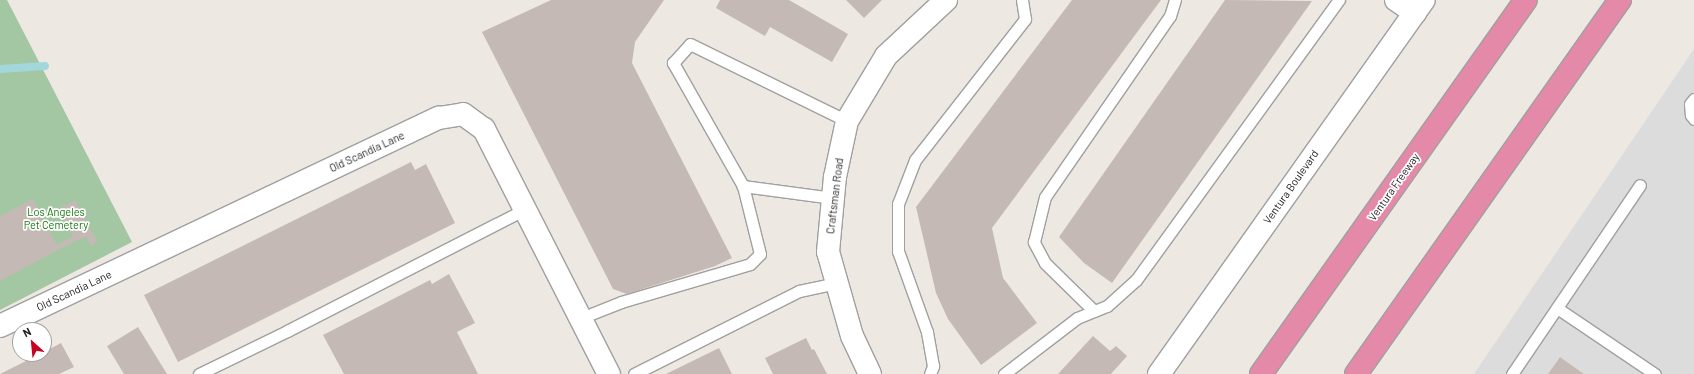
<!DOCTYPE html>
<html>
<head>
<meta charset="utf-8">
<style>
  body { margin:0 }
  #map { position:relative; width:1694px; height:374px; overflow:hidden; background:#ede8e2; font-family:Barlow,sans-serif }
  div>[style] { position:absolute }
  .cemetery>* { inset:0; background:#a3c6a3 }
  .parking>* { inset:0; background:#dcdcdc }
  .stream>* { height:8px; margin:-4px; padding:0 4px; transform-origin:4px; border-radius:4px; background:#a2d8db }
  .building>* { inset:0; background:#c5b9b5 }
  .roads { filter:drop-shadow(1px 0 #a0a0a0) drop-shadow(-1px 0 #a0a0a0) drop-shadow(0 1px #a0a0a0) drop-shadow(0 -1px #a0a0a0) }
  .lane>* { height:11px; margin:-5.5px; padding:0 5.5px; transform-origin:5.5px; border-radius:5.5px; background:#fff }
  .street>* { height:22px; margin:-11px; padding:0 11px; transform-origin:11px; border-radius:11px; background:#fff }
  .highway>* { height:22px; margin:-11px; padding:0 11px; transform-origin:11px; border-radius:11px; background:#e589a9 }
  span { translate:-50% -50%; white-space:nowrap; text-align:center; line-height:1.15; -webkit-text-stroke:3.5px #fff; paint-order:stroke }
  .street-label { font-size:11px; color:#1c1c1c }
  .park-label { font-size:11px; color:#15780c }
  .north { position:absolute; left:12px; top:322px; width:40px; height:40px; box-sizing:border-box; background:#fff; border:1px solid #a4a4a4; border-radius:50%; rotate:333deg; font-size:11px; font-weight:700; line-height:16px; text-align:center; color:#1c1c1c }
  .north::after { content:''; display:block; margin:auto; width:14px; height:18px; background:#c60223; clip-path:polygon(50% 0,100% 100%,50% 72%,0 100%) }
</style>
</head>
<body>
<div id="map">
  <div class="cemetery">
    <i style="clip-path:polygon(0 0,7px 0,132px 242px,0 310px)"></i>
  </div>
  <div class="parking">
    <i style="clip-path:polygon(1694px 49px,1694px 374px,1584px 374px,1560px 357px,1548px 374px,1474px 374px)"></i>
  </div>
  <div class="stream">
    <i style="left:0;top:69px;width:45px;rotate:-3.8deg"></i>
  </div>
  <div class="building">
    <i style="clip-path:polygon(551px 0,664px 0,635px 42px,632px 63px,732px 258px,715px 266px,627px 294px,613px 289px,482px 32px)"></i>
    <i style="clip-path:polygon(720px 0,789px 0,848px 34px,832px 62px,770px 27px,765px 36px,716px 8px)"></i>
    <i style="clip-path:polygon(846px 0,882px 0,864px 18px)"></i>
    <i style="clip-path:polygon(1072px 0,1161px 0,992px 228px,1003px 278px,1037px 323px,981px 365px,948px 319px,936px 293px,916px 207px)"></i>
    <i style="clip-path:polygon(1225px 0,1312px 1px,1112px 283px,1084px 263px,1059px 237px)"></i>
    <i style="clip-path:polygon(411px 162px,415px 170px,426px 164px,455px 223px,178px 362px,144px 295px)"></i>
    <i style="clip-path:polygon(33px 199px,57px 245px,73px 236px,58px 209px,75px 200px,97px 242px,91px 246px,86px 237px,75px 241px,0 281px,0 216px)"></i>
    <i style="clip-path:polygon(449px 274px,475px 323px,457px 332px,478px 374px,344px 374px,323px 335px,430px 280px,432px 284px)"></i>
    <i style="clip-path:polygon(138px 327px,167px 374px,124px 374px,107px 346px)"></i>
    <i style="clip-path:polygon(1093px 336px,1110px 351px,1116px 346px,1127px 356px,1111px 374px,1058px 374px)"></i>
    <i style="clip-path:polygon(806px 338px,812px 350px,814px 349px,827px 374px,773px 374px,765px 358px)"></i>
    <i style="clip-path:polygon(61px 343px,74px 367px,59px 374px,0 374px,40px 354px,44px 354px,44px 352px)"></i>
    <i style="clip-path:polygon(719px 348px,732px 374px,666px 374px)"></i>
    <i style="clip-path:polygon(1560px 357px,1584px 374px,1548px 374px)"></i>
  </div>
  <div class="roads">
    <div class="lane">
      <i style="left:1694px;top:99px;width:6px;rotate:129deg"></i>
      <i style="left:1690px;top:104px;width:11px;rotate:85deg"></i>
      <i style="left:1691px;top:115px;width:5px;rotate:53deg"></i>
      <i style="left:833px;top:198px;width:91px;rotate:-172.4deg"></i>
      <i style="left:743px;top:186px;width:142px;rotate:-119.6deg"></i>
      <i style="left:673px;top:63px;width:25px;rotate:-48deg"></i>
      <i style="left:690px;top:44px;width:175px;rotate:26.1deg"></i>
      <i style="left:1557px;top:308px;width:118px;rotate:34deg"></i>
      <i style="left:1094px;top:311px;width:69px;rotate:-135.6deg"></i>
      <i style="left:1045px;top:263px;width:24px;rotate:-118deg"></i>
      <i style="left:1034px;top:242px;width:46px;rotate:-76.3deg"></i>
      <i style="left:1045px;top:197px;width:220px;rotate:-55.4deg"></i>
      <i style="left:1170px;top:16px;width:17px;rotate:-73deg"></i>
      <i style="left:581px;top:318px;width:43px;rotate:-21.8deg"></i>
      <i style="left:621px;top:302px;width:134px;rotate:-16.4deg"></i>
      <i style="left:750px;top:264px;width:14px;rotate:-45deg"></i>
      <i style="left:760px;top:254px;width:70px;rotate:-104deg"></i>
      <i style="left:199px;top:374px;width:98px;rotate:-26deg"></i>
      <i style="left:287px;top:331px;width:267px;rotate:-27.1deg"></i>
      <i style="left:634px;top:374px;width:185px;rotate:-26.7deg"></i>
      <i style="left:799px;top:291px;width:39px;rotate:-12deg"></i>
      <i style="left:930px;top:374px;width:9px;rotate:-69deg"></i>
      <i style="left:933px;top:366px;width:35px;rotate:-100deg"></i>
      <i style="left:927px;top:332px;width:86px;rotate:-109.7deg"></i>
      <i style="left:898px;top:251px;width:47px;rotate:-90deg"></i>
      <i style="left:898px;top:204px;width:47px;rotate:-68.9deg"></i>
      <i style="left:915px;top:160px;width:179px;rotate:-52deg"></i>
      <i style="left:1025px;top:19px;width:19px;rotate:-99deg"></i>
      <i style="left:1004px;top:374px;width:92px;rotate:-37.5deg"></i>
      <i style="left:1077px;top:318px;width:32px;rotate:-22deg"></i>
      <i style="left:1107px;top:306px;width:39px;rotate:-42deg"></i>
      <i style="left:1136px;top:280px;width:346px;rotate:-54.1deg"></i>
      <i style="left:1512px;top:374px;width:228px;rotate:-55.9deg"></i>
    </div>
    <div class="street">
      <i style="left:1396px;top:0;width:23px;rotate:34deg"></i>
      <i style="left:0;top:326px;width:486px;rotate:-25.4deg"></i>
      <i style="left:439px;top:118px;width:24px;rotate:-9deg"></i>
      <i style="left:463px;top:114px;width:26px;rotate:36deg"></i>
      <i style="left:484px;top:129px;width:275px;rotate:63deg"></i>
      <i style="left:870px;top:374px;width:42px;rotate:-115.3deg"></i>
      <i style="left:852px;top:336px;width:87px;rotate:-105.9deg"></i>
      <i style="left:828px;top:252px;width:75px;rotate:-84.7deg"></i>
      <i style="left:835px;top:177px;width:57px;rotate:-77.9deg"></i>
      <i style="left:847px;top:121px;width:76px;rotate:-59deg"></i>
      <i style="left:886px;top:56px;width:82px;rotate:-43deg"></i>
      <i style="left:1159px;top:374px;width:458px;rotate:-54.7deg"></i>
    </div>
    <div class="highway">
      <i style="left:1261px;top:374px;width:458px;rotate:-54.7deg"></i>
      <i style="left:1356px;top:374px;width:458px;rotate:-54.8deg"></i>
    </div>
  </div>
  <div class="street-label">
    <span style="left:367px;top:152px;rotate:-25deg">Old Scandia Lane</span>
    <span style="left:1291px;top:187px;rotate:-55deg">Ventura Boulevard</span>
    <span style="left:1394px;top:187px;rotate:-55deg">Ventura Freeway</span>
    <span style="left:835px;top:196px;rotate:-83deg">Craftsman Road</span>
    <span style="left:74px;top:291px;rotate:-25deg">Old Scandia Lane</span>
  </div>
  <div class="park-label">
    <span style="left:56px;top:219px">Los Angeles<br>Pet Cemetery</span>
  </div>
  <div class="north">N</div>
</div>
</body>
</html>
